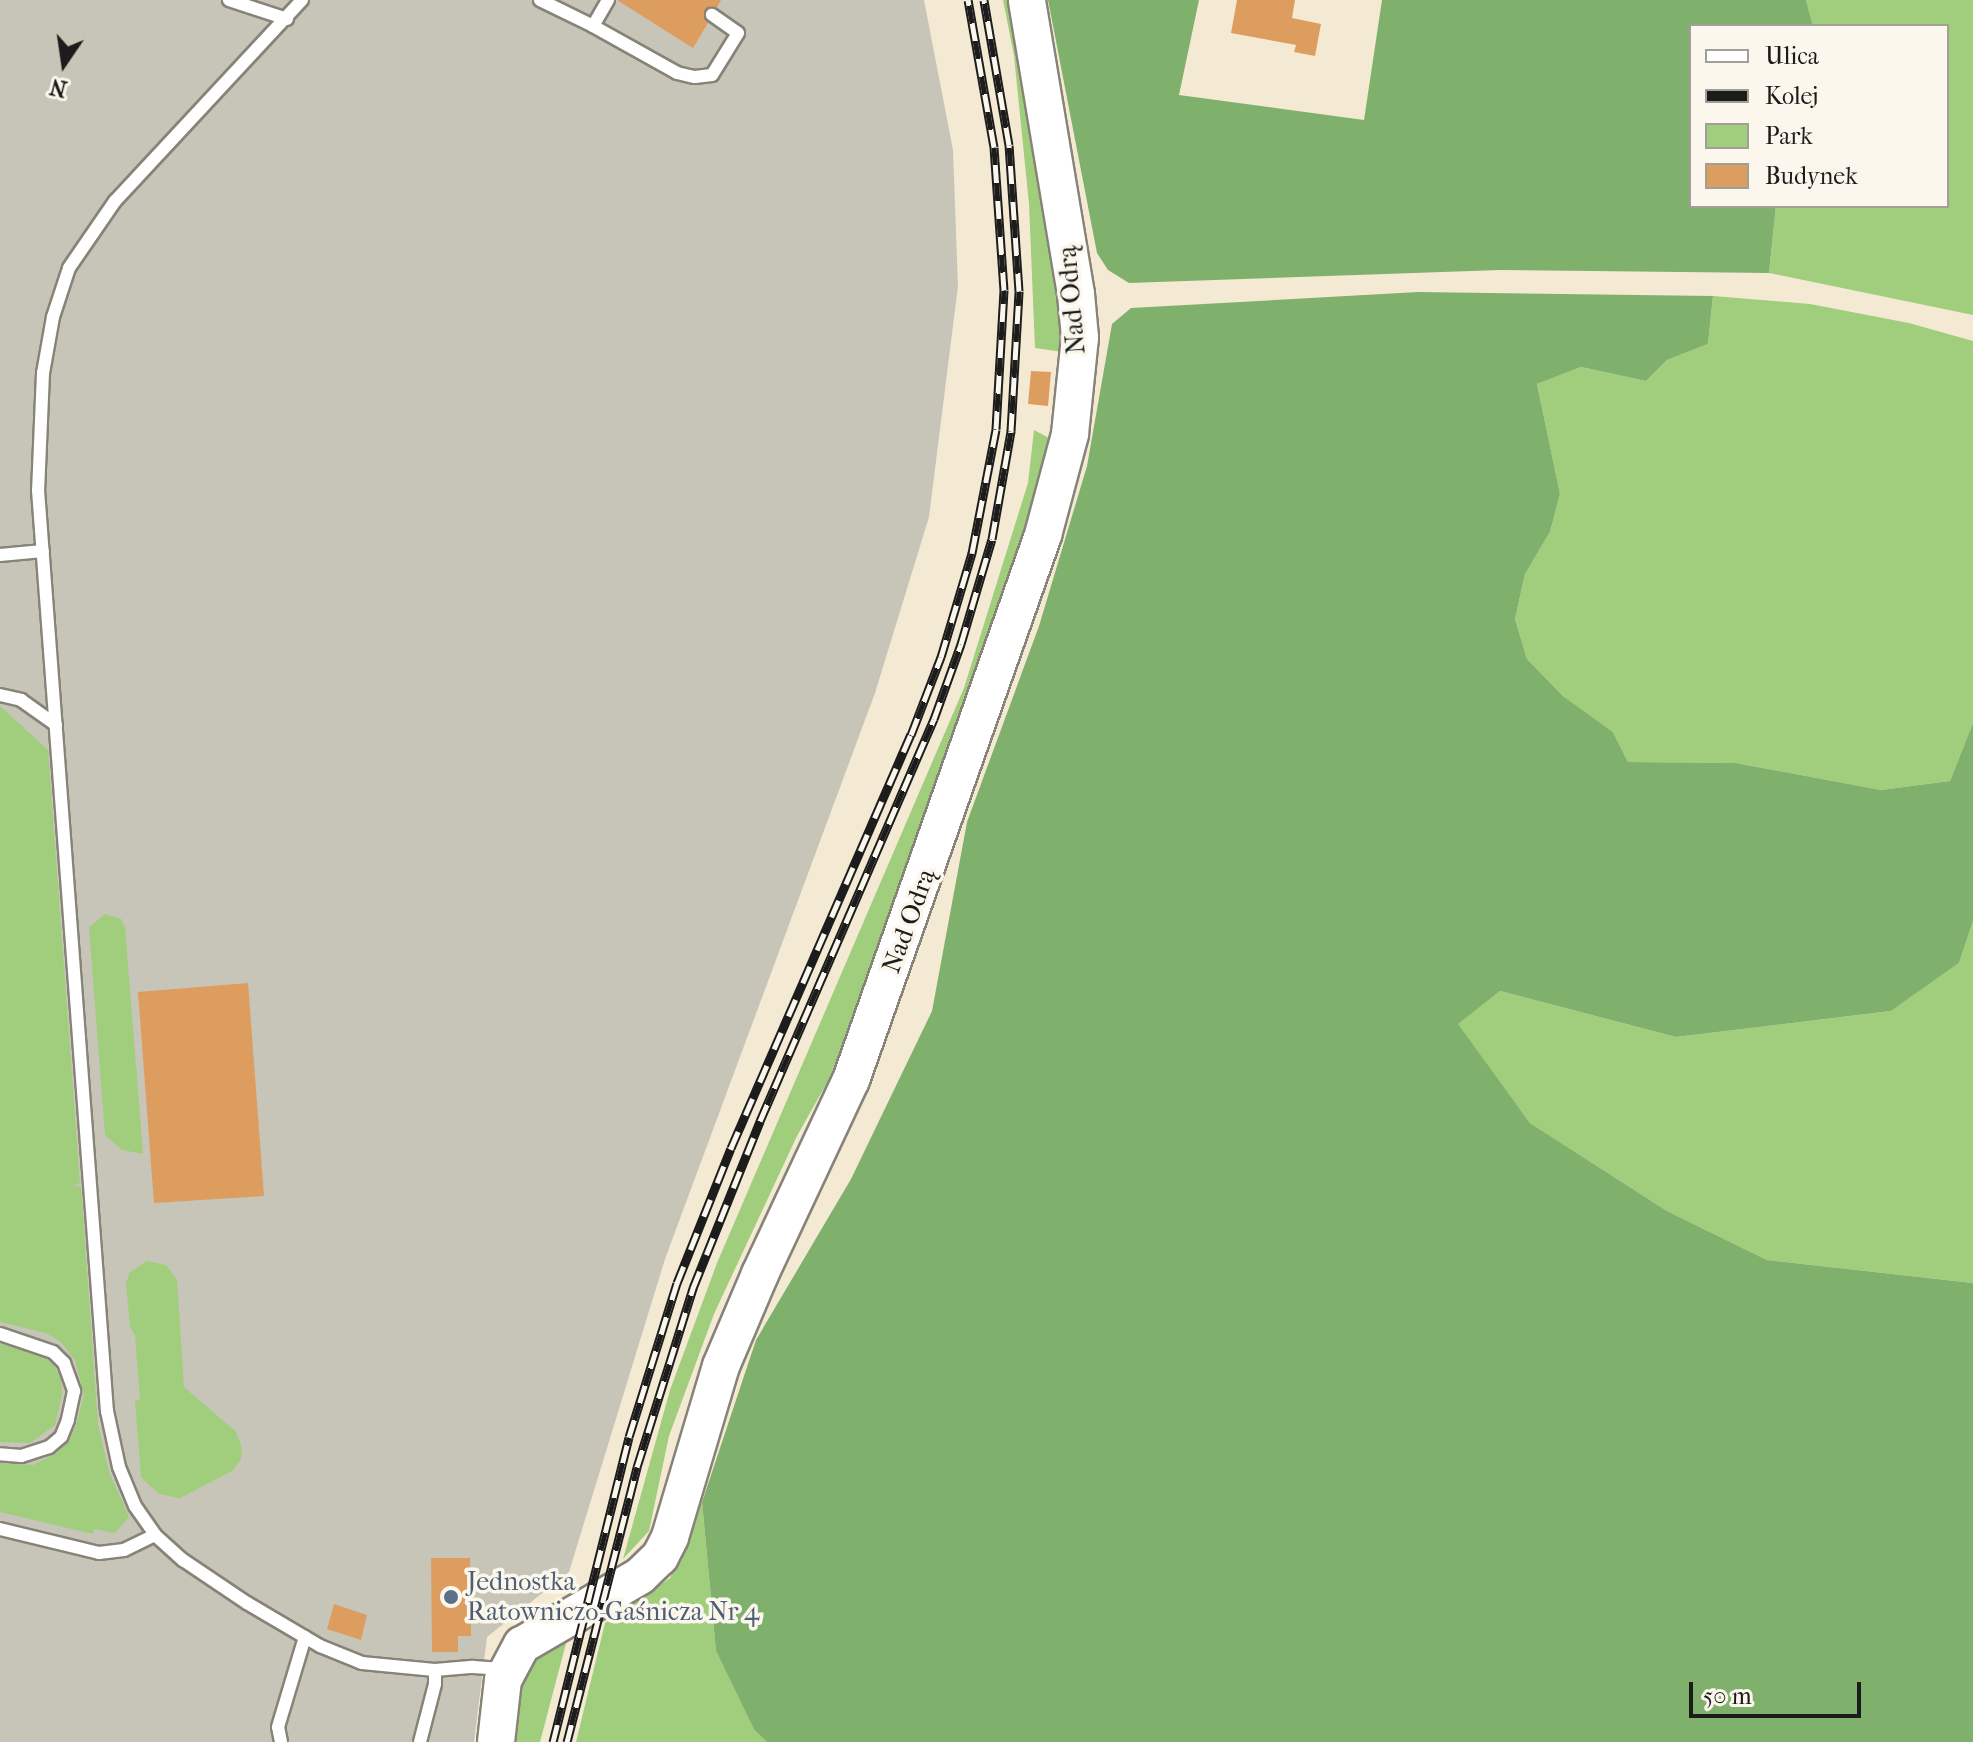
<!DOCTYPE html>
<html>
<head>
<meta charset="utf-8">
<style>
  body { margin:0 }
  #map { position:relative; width:1973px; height:1742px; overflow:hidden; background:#f4ead4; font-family:"IM FELL French Canon",serif }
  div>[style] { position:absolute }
  .industrial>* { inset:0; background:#c6c5b8 }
  .green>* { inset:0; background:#a0ce7c }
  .forest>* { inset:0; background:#80b16c }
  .building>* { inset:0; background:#dd9d5f }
  .roads { filter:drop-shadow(2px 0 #888378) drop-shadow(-2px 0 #888378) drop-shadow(0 2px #888378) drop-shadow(0 -2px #888378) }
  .lane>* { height:12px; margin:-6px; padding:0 6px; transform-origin:6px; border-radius:6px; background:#fff }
  .secondary>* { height:36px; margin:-18px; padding:0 18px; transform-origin:18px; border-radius:18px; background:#fff }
  .rail>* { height:9px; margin-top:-4.5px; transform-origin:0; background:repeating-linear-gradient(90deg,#fbf7ec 0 18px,#1c1c1c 0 36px); box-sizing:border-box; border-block:2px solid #1c1c1c }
  .dots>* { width:22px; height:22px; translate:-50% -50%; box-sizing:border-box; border:4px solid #fbf7ec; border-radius:50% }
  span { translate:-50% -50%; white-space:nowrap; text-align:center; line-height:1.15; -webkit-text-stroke:7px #fbf7ec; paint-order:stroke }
  .street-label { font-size:26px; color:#1c1c1c }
  .service-label { font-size:26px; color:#4e5e75 }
  .left { translate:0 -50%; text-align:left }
  .legend { position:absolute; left:1689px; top:24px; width:260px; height:184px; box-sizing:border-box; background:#fbf7ec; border:2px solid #a29f99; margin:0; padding:10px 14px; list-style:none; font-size:24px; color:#1c1c1c }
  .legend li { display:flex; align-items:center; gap:16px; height:40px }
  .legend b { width:40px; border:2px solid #a29f99 }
  .north { position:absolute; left:24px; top:24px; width:80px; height:80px; -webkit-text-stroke:6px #fbf7ec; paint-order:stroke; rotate:193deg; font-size:22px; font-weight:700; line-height:32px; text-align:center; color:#1c1c1c }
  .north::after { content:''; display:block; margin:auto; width:28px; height:36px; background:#1c1c1c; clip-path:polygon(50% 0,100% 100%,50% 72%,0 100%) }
  .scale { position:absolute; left:1689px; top:1682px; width:172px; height:36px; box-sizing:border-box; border:4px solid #1c1c1c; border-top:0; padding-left:10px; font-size:24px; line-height:28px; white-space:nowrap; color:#1c1c1c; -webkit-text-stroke:6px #fbf7ec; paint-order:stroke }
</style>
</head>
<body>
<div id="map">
  <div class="industrial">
    <i style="clip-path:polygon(0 0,924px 0,953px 150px,958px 286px,929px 517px,875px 693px,665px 1259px,569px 1572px,487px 1637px,474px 1742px,0 1742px)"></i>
  </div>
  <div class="green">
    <i style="clip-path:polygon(1003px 0,1017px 0,1057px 279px,1063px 352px,1035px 348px,1029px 204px,1014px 56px)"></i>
    <i style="clip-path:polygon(1806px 0,1973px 0,1973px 315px,1769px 273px,1776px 206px,1947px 206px,1947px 26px,1813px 26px)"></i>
    <i style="clip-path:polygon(1713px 296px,1810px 304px,1909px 323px,1973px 341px,1973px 723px,1950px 781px,1881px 790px,1736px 763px,1628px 762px,1613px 732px,1563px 696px,1527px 659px,1515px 619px,1525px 574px,1550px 532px,1560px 494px,1537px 384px,1581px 367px,1646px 381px,1667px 360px,1708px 344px)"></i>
    <i style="clip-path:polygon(1034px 430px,1053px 440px,1027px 547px,895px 916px,828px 1081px,797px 1136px,714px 1314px,669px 1436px,649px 1531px,623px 1559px,670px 1390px,717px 1263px,964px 688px,1028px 483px)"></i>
    <i style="clip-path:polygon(0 706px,48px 750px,80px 1184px,73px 1185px,81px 1187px,98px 1425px,109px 1472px,129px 1517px,115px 1533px,94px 1529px,93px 1534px,0 1512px,0 1463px,33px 1465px,57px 1453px,69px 1441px,76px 1426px,84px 1395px,75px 1360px,61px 1342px,46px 1333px,0 1322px)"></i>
    <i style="clip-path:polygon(105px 914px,121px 919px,125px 927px,143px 1154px,122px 1150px,105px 1135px,89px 927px)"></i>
    <i style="clip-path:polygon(1973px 921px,1973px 1283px,1767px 1260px,1667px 1211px,1530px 1123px,1457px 1024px,1500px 991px,1676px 1037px,1891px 1011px,1959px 963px)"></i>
    <i style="clip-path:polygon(147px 1261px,166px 1265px,177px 1280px,184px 1387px,236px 1432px,242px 1448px,241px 1459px,232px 1471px,180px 1498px,159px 1494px,141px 1477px,135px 1401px,140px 1400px,135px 1335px,130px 1327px,126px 1283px,130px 1272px)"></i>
    <i style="clip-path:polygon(0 1344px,41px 1355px,54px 1365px,61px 1380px,62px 1394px,55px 1425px,30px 1443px,0 1442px)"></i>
    <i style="clip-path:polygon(702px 1502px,716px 1651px,754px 1728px,767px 1742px,576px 1742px,605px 1623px,670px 1578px)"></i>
    <i style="clip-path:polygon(569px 1632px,540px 1742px,510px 1742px,518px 1675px,536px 1650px)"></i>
  </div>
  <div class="forest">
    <i style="clip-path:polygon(1048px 0,1199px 0,1179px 95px,1364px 120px,1382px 0,1806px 0,1813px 26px,1691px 26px,1691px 206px,1776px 206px,1769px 273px,1500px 270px,1129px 283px,1108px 270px,1097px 253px)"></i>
    <i style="clip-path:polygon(1418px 292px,1713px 296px,1708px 344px,1667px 360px,1646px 381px,1581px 367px,1537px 384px,1560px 494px,1550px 532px,1525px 574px,1515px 619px,1527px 659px,1563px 696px,1613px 732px,1628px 762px,1736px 763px,1881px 790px,1950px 781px,1973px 723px,1973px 921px,1959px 963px,1891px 1011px,1676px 1037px,1500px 991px,1458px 1024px,1530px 1123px,1667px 1211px,1767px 1260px,1973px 1283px,1973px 1742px,767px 1742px,754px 1729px,716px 1651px,702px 1502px,756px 1340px,851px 1179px,932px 1011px,967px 822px,1039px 626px,1087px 466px,1112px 324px,1131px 308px)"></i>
  </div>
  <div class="building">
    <i style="clip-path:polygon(617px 0,721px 0,717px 7px,704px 11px,708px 23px,693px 48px)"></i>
    <i style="clip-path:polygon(1237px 0,1295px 0,1292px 18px,1321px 24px,1315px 56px,1294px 52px,1296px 45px,1231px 33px)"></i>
    <i style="clip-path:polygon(1031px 371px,1051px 372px,1048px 406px,1028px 404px)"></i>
    <i style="clip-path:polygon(248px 983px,264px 1196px,154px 1203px,138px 992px)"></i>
    <i style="clip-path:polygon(431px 1558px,470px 1558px,471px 1636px,458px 1636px,458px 1652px,432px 1652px)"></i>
    <i style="clip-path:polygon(334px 1604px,367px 1615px,361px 1640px,327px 1629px)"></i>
  </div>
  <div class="roads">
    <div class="lane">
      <i style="left:229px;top:0;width:61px;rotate:18.1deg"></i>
      <i style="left:302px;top:0;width:275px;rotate:132.9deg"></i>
      <i style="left:115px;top:201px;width:81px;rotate:124.5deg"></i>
      <i style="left:69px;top:268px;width:52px;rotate:108.1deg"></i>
      <i style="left:53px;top:317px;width:57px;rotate:100.1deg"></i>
      <i style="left:43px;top:373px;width:117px;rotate:92.4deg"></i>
      <i style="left:38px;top:490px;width:924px;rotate:85.72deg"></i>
      <i style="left:107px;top:1411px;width:57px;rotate:77.9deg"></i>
      <i style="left:119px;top:1467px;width:42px;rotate:67.7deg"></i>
      <i style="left:135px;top:1506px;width:35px;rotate:55deg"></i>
      <i style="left:155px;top:1535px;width:38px;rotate:42deg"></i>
      <i style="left:183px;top:1560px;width:77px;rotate:33.9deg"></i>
      <i style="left:247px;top:1603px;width:85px;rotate:30.5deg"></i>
      <i style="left:320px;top:1646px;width:45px;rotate:22deg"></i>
      <i style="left:362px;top:1663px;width:73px;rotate:5.5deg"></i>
      <i style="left:435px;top:1670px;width:38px;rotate:-5deg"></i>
      <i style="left:473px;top:1667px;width:30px;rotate:4deg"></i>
      <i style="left:540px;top:0;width:59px;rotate:26.1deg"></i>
      <i style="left:593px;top:26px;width:30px;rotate:-60deg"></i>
      <i style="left:593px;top:26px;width:96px;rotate:29.2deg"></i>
      <i style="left:677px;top:73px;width:18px;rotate:13deg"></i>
      <i style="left:695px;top:77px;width:17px;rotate:-7deg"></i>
      <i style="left:712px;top:75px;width:49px;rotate:-58.2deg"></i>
      <i style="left:738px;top:33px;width:32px;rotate:-145deg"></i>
      <i style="left:0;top:555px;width:43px;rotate:-5.3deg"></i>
      <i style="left:0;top:695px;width:22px;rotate:13deg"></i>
      <i style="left:21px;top:700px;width:43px;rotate:35.5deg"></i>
      <i style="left:0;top:1334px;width:56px;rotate:18.8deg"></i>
      <i style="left:53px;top:1352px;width:16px;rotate:45deg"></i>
      <i style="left:64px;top:1363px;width:30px;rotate:70deg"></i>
      <i style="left:74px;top:1391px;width:30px;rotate:102deg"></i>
      <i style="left:68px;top:1420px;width:18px;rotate:112deg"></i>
      <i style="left:61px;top:1437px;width:16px;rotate:140deg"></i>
      <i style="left:49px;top:1447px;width:29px;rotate:162deg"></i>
      <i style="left:21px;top:1456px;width:21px;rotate:-175deg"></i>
      <i style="left:0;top:1529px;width:102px;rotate:13.6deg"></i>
      <i style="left:99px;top:1553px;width:25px;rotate:-7deg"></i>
      <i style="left:124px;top:1550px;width:34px;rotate:-26deg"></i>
      <i style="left:281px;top:1742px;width:15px;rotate:-101deg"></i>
      <i style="left:278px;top:1727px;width:94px;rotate:-73.3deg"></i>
      <i style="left:420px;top:1742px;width:60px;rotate:-75.5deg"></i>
      <i style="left:435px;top:1684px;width:14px;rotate:-90deg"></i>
    </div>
    <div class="secondary">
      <i style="left:496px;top:1742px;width:62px;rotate:-83.6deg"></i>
      <i style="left:503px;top:1680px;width:40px;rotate:-62deg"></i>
      <i style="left:522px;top:1645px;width:137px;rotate:-30.3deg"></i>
      <i style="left:640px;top:1576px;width:28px;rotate:-44deg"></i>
      <i style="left:660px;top:1557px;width:22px;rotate:-63deg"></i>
      <i style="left:670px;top:1537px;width:178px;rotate:-73.4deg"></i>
      <i style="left:721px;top:1366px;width:100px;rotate:-67deg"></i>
      <i style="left:760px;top:1274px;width:214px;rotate:-64.9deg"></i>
      <i style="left:851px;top:1080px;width:578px;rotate:-70.59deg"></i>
      <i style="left:1043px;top:535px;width:105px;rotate:-75deg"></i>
      <i style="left:1070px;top:434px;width:97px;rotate:-84.1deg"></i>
      <i style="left:1080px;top:338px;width:44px;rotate:-95.2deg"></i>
      <i style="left:1076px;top:294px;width:298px;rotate:-99.5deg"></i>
    </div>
  </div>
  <div class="rail">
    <i style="left:553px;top:1742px;width:314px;rotate:-76deg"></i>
    <i style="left:629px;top:1437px;width:161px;rotate:-72.7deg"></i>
    <i style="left:677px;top:1283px;width:145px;rotate:-68.2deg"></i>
    <i style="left:731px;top:1148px;width:451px;rotate:-66.5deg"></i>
    <i style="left:911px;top:735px;width:84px;rotate:-69deg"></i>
    <i style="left:941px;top:657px;width:109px;rotate:-73.4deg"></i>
    <i style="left:972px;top:553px;width:126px;rotate:-79deg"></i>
    <i style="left:996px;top:429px;width:139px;rotate:-86.7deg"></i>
    <i style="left:1004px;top:290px;width:143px;rotate:-94deg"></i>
    <i style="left:994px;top:147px;width:149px;rotate:-100deg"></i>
    <i style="left:567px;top:1742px;width:284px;rotate:-75.7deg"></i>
    <i style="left:637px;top:1467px;width:188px;rotate:-72.6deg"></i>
    <i style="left:693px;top:1288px;width:180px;rotate:-68.1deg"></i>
    <i style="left:760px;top:1121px;width:438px;rotate:-66.6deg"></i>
    <i style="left:934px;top:719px;width:80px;rotate:-70.2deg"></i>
    <i style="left:961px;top:644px;width:109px;rotate:-73.6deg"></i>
    <i style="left:992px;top:539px;width:110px;rotate:-80deg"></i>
    <i style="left:1011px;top:431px;width:140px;rotate:-86.7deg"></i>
    <i style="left:1019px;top:291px;width:146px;rotate:-93.9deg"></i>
    <i style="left:1009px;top:145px;width:147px;rotate:-99.8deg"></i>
  </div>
  <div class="dots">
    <i style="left:451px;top:1597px;background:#5c6f8a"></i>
  </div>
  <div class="street-label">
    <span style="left:1072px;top:300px;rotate:-95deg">Nad Odrą</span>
    <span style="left:909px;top:921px;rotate:-70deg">Nad Odrą</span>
  </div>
  <div class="service-label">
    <span class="left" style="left:467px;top:1597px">Jednostka<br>Ratowniczo-Gaśnicza Nr 4</span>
  </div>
  <ul class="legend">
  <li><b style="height:10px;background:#fff"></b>Ulica</li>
  <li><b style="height:10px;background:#1c1c1c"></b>Kolej</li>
  <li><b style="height:22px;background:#a0ce7c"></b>Park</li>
  <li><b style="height:22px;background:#dd9d5f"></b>Budynek</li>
  </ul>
  <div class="north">N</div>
  <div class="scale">50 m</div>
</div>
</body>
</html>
